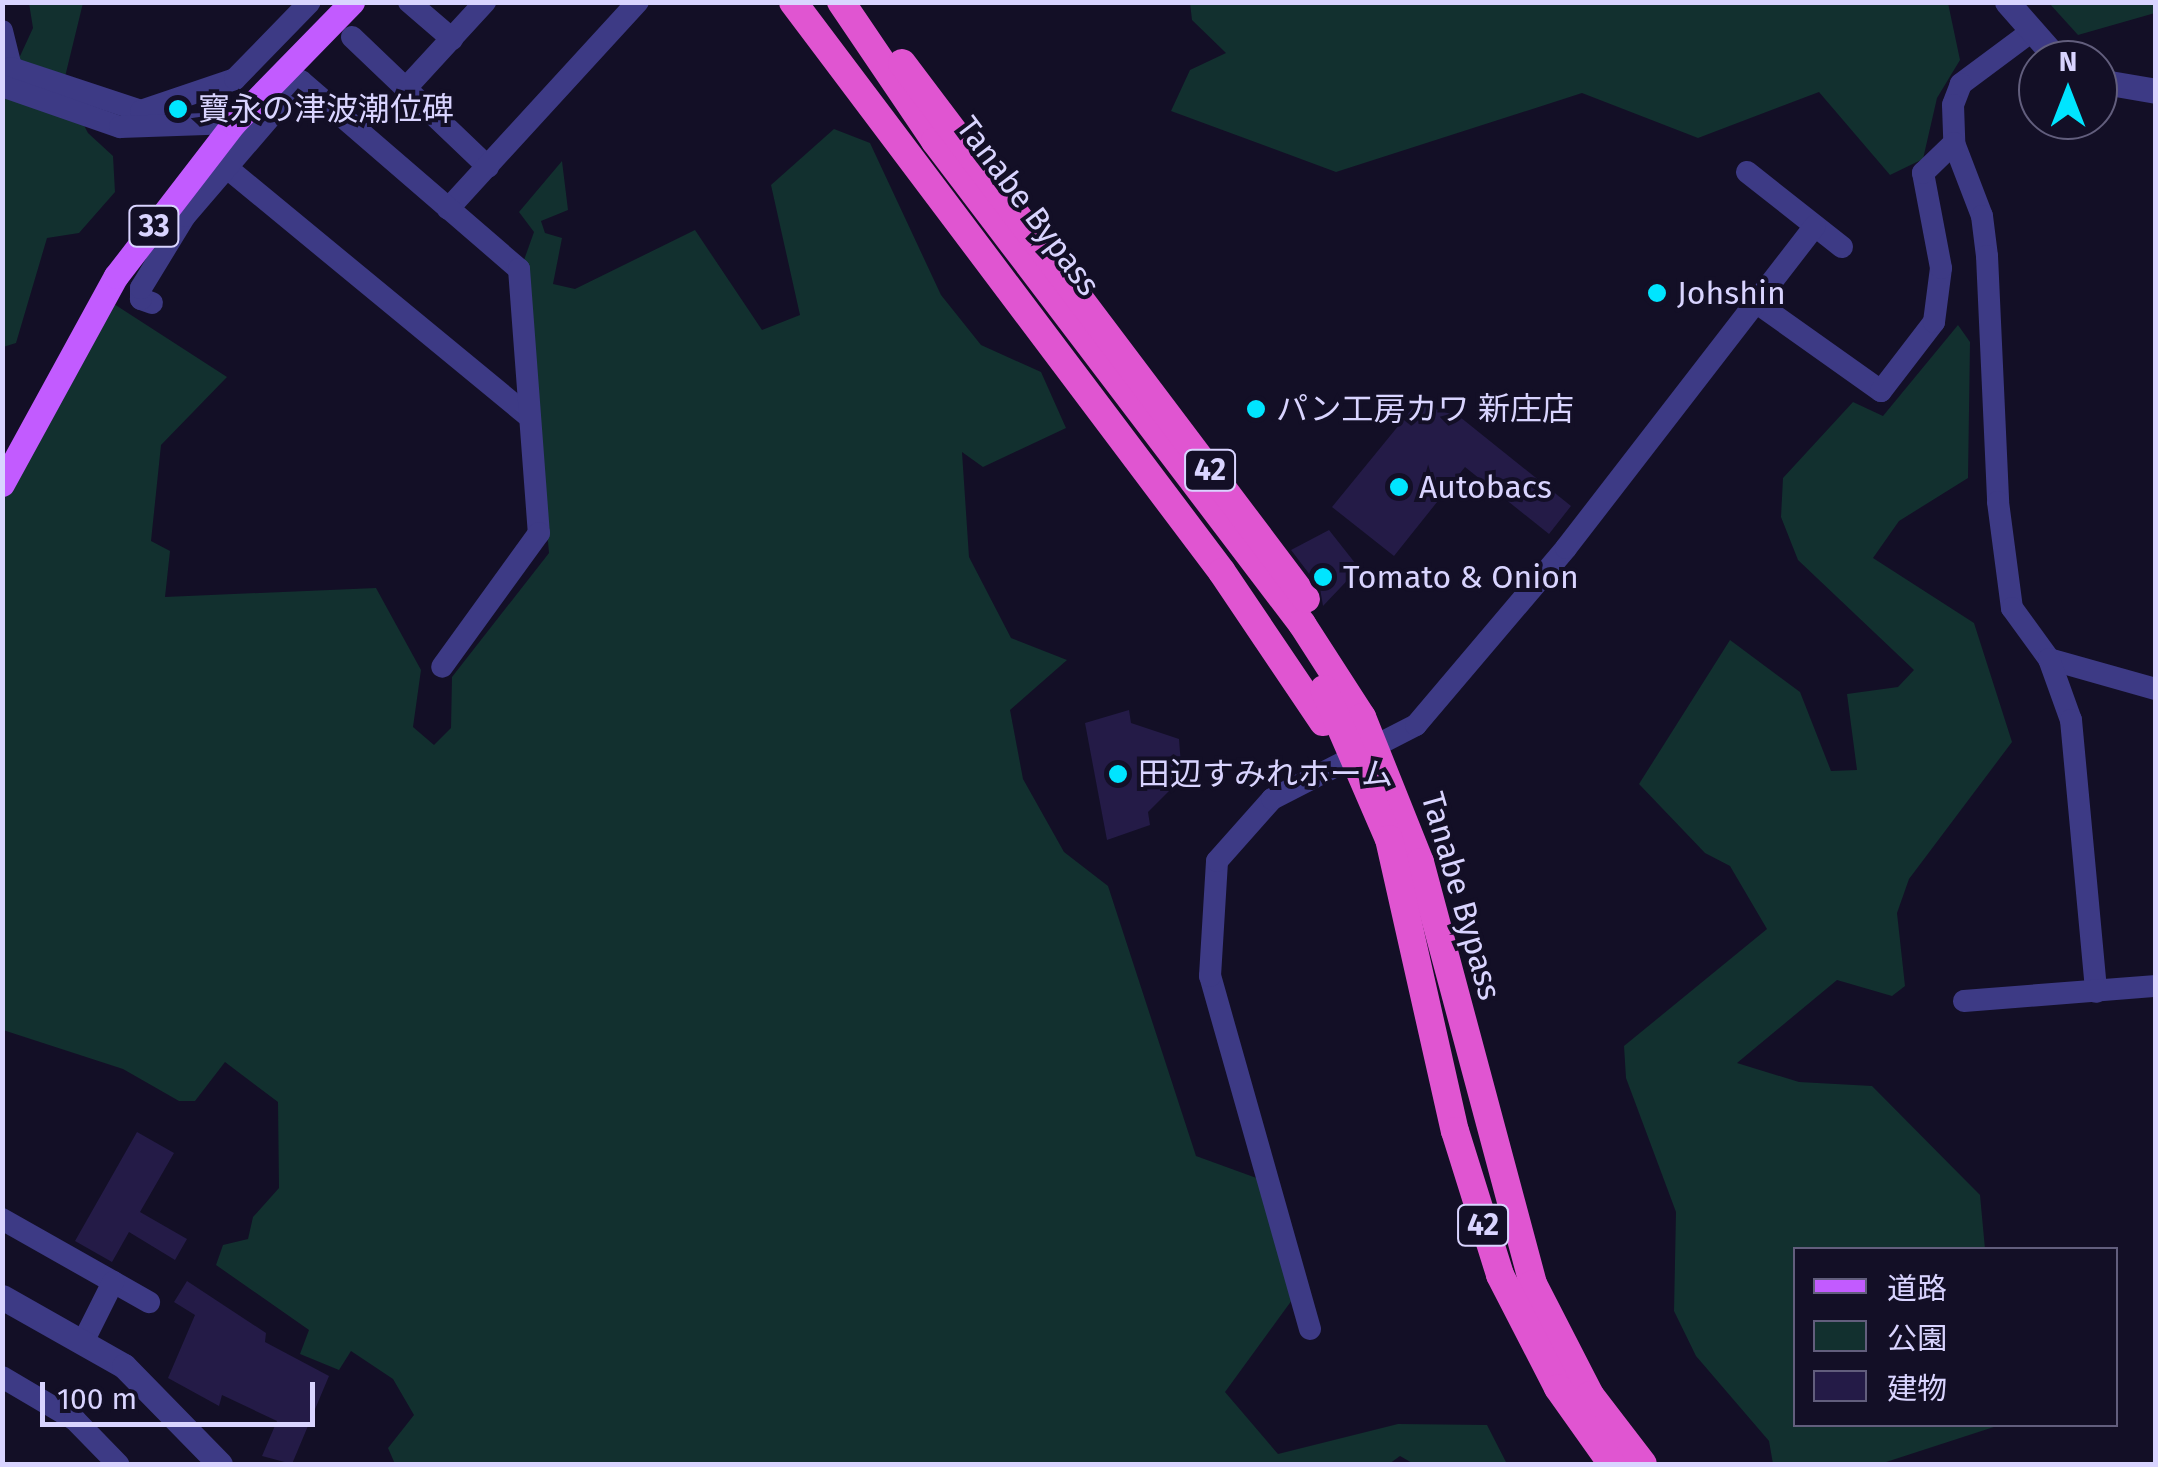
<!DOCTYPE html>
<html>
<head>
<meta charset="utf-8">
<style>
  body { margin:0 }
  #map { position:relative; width:2158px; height:1467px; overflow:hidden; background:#130f26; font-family:"Fira Sans","Noto Sans JP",sans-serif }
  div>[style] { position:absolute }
  .green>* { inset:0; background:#12302f }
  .building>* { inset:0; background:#241b47 }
  .minor>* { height:22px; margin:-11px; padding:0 11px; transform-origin:11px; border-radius:11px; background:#3d3a85 }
  .tertiary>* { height:25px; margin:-12.5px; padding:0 12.5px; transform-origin:12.5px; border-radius:12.5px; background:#3d3a85 }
  .primary>* { height:25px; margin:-12.5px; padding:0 12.5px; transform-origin:12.5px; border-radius:12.5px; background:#c25bff }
  .trunk>* { height:28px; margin:-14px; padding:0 14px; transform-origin:14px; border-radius:14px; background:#e055d1 }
  .dots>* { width:28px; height:28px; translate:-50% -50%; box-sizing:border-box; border:5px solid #130f26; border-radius:50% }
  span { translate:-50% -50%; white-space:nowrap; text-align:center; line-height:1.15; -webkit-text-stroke:8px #130f26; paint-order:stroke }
  .shield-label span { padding:2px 8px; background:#130f26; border:2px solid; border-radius:8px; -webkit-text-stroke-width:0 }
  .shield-label { font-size:30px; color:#d9d4ff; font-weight:700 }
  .poi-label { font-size:32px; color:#d9d4ff }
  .left { translate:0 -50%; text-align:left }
  .street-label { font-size:32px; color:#d9d4ff }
  .frame { position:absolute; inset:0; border:5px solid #d9d4ff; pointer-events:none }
  .legend { position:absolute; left:1793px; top:1247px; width:325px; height:180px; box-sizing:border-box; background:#130f26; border:2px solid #625e7d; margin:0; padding:12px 18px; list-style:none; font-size:30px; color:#d9d4ff }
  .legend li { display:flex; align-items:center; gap:20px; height:50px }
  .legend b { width:50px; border:2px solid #625e7d }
  .north { position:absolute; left:2018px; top:40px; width:100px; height:100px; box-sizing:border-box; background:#130f26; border:2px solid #625e7d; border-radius:50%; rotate:0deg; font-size:28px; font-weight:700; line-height:40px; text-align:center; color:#d9d4ff }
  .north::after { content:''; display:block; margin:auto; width:35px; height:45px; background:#00e5ff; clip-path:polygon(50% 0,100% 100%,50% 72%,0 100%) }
  .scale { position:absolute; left:40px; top:1382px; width:275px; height:45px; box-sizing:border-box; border:5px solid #d9d4ff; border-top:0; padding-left:12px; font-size:30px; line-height:35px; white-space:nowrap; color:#d9d4ff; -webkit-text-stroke:8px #130f26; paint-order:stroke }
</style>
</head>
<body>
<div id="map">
  <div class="green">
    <i style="clip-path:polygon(1722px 2px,1948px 3px,1960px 60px,1937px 98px,1923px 159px,1890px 175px,1819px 92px,1698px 138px,1582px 93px,1336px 172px,1171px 111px,1190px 70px,1226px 53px,1192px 20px,1190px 3px)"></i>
    <i style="clip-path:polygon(29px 3px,83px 3px,63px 85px,88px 133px,113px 156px,115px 192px,79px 233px,47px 238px,16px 343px,3px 347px,3px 93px,33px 28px)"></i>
    <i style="clip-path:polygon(2049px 3px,2155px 3px,2155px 13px,2078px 35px)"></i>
    <i style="clip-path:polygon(834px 129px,870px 143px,941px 295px,981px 345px,1041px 372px,1066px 428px,983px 467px,962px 452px,969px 557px,1011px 638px,1067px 660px,1010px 710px,1023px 779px,1064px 852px,1108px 886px,1196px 1156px,1262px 1180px,1292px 1300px,1225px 1392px,1278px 1454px,1398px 1424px,1487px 1425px,1507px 1464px,1414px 1464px,1400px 1456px,1389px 1464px,395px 1464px,388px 1448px,414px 1415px,393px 1379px,351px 1351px,339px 1370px,300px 1354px,309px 1330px,216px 1265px,223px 1245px,248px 1239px,253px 1217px,279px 1188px,278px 1102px,225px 1062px,195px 1101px,179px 1101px,123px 1069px,3px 1030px,3px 501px,114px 304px,227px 377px,161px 445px,151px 541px,170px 551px,165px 597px,376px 588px,421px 670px,413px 727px,434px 745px,451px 728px,452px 677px,549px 553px,524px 260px,534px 232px,519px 212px,562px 161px,568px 210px,541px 221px,545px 233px,562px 238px,553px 284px,575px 289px,695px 230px,762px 330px,800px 315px,771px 185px)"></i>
    <i style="clip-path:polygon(1958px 325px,1970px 342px,1968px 478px,1899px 521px,1873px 558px,1974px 623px,2012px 742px,1909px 879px,1897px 913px,1905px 986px,1892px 996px,1837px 980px,1737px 1063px,1799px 1082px,1872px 1086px,1980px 1195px,1985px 1249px,1796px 1250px,1796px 1424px,2000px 1425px,1880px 1464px,1773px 1464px,1769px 1441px,1696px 1356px,1674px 1311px,1676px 1212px,1626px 1078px,1624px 1046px,1767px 929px,1730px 866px,1705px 853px,1639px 784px,1730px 640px,1800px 692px,1831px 771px,1857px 770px,1847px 694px,1898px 687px,1914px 670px,1798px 560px,1781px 517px,1783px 478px,1853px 402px,1883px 416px)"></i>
  </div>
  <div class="building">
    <i style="clip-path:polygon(1417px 403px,1460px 417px,1571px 506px,1549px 534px,1465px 467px,1394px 556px,1332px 507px)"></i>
    <i style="clip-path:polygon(1329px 530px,1359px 568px,1323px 606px,1320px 588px,1291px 550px)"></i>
    <i style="clip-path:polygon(1129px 710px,1131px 723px,1179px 739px,1182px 778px,1148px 812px,1150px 825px,1107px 840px,1085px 723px)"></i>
    <i style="clip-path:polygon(137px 1132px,174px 1153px,140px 1212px,187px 1239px,175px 1260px,129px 1232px,112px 1262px,75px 1241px)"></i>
    <i style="clip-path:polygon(187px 1281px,266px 1333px,265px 1342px,329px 1376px,292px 1464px,262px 1456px,277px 1421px,222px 1395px,219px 1406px,168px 1378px,195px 1315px,174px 1302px)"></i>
  </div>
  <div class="minor">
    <i style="left:409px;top:2px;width:57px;rotate:40.7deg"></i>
    <i style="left:2px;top:31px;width:38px;rotate:76deg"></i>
    <i style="left:11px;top:68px;width:14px;rotate:120deg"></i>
    <i style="left:2032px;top:31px;width:89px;rotate:143.3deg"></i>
    <i style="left:1961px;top:84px;width:22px;rotate:111deg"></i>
    <i style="left:1953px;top:105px;width:38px;rotate:88deg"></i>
    <i style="left:1954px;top:143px;width:78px;rotate:69deg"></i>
    <i style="left:1982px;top:216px;width:40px;rotate:82.9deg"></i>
    <i style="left:1987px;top:256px;width:246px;rotate:87.4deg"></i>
    <i style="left:1998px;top:502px;width:107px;rotate:82.5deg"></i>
    <i style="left:2012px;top:608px;width:63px;rotate:54deg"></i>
    <i style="left:2049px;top:659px;width:111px;rotate:15.7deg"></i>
    <i style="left:352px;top:37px;width:188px;rotate:43.7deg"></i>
    <i style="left:11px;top:68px;width:137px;rotate:18.3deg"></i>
    <i style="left:141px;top:111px;width:99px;rotate:-18.8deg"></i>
    <i style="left:235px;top:79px;width:107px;rotate:-45.8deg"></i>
    <i style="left:2px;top:86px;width:125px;rotate:19.2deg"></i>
    <i style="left:120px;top:127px;width:114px;rotate:-2deg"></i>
    <i style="left:406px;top:88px;width:117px;rotate:-47.4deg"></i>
    <i style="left:226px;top:167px;width:394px;rotate:39.5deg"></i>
    <i style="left:1747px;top:172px;width:121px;rotate:38.3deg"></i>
    <i style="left:448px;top:209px;width:281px;rotate:-47.5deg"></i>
    <i style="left:152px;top:303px;width:12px;rotate:-160deg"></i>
    <i style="left:141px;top:299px;width:11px;rotate:-90deg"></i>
    <i style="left:141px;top:288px;width:84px;rotate:-58.6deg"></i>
    <i style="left:185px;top:216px;width:178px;rotate:-49.3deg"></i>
    <i style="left:301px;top:81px;width:288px;rotate:40.8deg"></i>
    <i style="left:519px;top:269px;width:265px;rotate:85.7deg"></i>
    <i style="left:539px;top:533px;width:165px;rotate:125.9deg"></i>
    <i style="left:1757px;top:303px;width:152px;rotate:35.4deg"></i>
    <i style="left:1881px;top:391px;width:87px;rotate:-52.5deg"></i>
    <i style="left:1934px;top:322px;width:54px;rotate:-82.6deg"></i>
    <i style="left:1941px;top:268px;width:97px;rotate:-100.7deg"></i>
    <i style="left:1923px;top:173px;width:43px;rotate:-44.1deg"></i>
    <i style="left:2049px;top:659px;width:65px;rotate:70.2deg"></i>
    <i style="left:2071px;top:720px;width:273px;rotate:84.7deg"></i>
    <i style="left:1964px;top:1001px;width:193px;rotate:-4.5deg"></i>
    <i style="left:2px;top:1219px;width:169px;rotate:29.5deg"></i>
    <i style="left:1310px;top:1329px;width:367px;rotate:-105.8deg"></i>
    <i style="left:1210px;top:976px;width:115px;rotate:-86.5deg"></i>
    <i style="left:1217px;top:861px;width:83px;rotate:-48.4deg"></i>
    <i style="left:1272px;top:799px;width:162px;rotate:-27.2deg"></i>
    <i style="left:1416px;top:725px;width:232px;rotate:-49.7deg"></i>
    <i style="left:1566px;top:548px;width:407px;rotate:-52.3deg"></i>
    <i style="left:84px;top:1340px;width:65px;rotate:-63.4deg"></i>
    <i style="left:2px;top:1377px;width:85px;rotate:30.5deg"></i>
    <i style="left:75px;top:1420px;width:62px;rotate:45.7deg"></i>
  </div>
  <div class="tertiary">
    <i style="left:2007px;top:2px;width:77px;rotate:48.7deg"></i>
    <i style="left:2098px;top:81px;width:59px;rotate:9.8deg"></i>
    <i style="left:2px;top:1297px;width:140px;rotate:29.5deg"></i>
    <i style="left:124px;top:1366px;width:137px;rotate:45.6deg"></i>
  </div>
  <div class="primary">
    <i style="left:2px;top:484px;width:237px;rotate:-61.3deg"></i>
    <i style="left:116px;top:276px;width:193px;rotate:-52.4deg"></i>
    <i style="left:234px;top:123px;width:169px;rotate:-45.7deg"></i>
  </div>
  <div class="trunk">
    <i style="left:793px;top:2px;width:713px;rotate:53.03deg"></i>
    <i style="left:1222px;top:572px;width:181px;rotate:56deg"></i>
    <i style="left:841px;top:2px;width:168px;rotate:55.9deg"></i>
    <i style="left:935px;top:141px;width:607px;rotate:52.77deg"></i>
    <i style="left:1302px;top:624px;width:111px;rotate:57.2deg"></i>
    <i style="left:1362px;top:717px;width:156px;rotate:68.2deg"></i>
    <i style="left:1420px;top:862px;width:437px;rotate:75deg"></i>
    <i style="left:1533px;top:1284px;width:125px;rotate:62.8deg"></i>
    <i style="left:1590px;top:1395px;width:87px;rotate:52.5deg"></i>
    <i style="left:902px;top:63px;width:671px;rotate:52.99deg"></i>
    <i style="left:1324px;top:689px;width:163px;rotate:66.6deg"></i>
    <i style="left:1389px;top:839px;width:299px;rotate:77.3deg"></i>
    <i style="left:1455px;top:1131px;width:151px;rotate:72.6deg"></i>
    <i style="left:1500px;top:1275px;width:127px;rotate:62.8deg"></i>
    <i style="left:1558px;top:1388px;width:93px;rotate:54.6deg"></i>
  </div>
  <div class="dots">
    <i style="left:178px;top:109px;background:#00e5ff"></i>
    <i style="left:1657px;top:293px;background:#00e5ff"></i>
    <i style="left:1256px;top:409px;background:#00e5ff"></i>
    <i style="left:1399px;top:487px;background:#00e5ff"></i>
    <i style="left:1323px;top:577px;background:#00e5ff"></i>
    <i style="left:1118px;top:774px;background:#00e5ff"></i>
  </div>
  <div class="shield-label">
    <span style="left:154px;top:226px">33</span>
    <span style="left:1210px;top:470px">42</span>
    <span style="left:1483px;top:1225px">42</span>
  </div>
  <div class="poi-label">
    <span class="left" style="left:198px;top:109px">寶永の津波潮位碑</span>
    <span class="left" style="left:1677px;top:293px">Johshin</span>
    <span class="left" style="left:1276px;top:409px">パン工房カワ 新庄店</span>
    <span class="left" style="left:1419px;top:487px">Autobacs</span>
    <span class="left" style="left:1343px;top:577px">Tomato &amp; Onion</span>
    <span class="left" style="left:1138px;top:774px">田辺すみれホーム</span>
  </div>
  <div class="street-label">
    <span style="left:1028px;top:206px;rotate:53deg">Tanabe Bypass</span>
    <span style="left:1461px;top:896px;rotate:74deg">Tanabe Bypass</span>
  </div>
  <div class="frame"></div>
  <ul class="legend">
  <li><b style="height:12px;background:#c25bff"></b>道路</li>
  <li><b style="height:28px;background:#12302f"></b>公園</li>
  <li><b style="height:28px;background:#241b47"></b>建物</li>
  </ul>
  <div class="north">N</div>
  <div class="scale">100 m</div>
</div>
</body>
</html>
